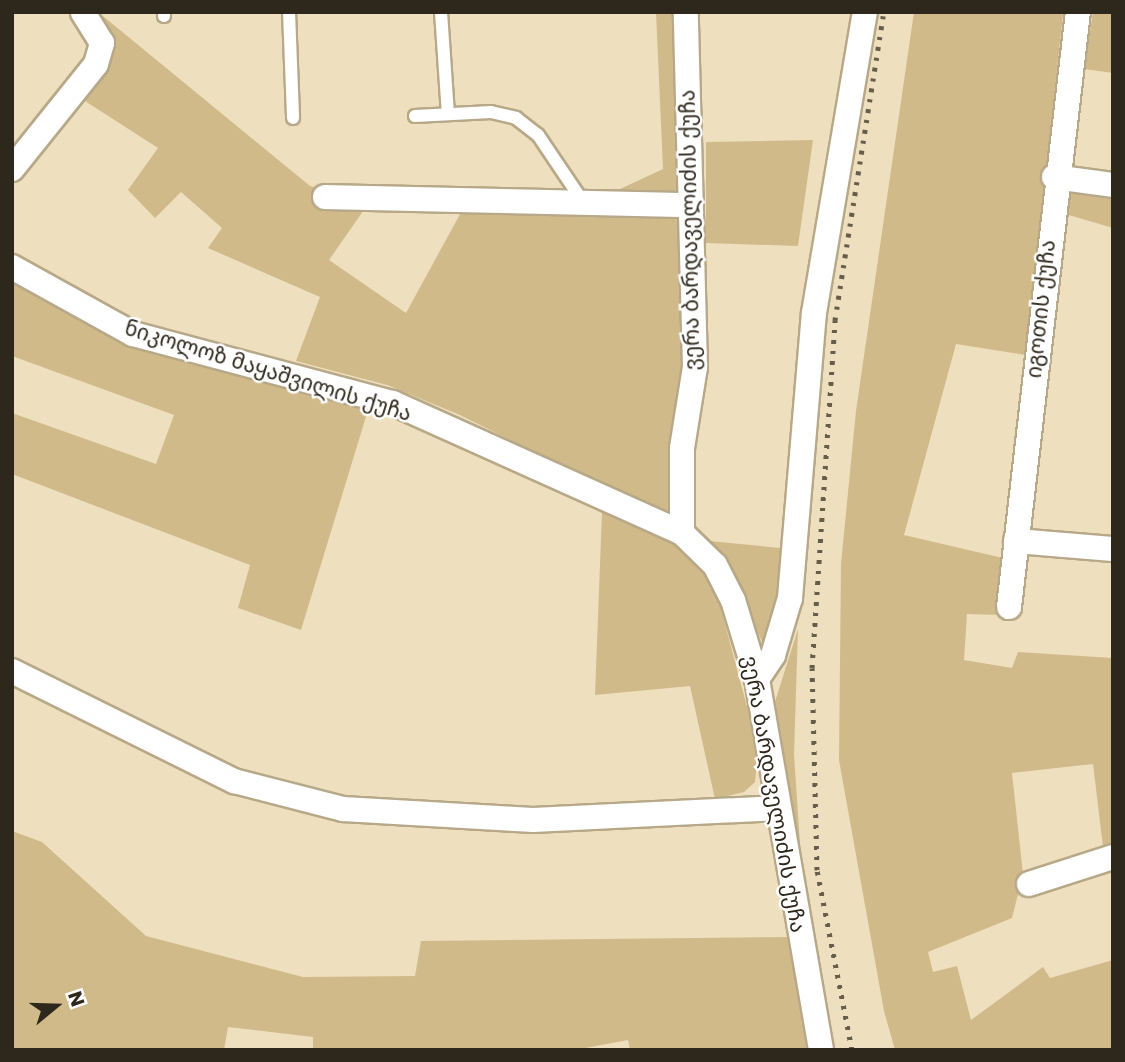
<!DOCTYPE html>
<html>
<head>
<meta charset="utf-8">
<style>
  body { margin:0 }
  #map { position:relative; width:1125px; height:1062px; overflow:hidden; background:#eedfbe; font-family:Poppins,"Noto Sans Georgian",sans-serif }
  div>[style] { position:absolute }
  .green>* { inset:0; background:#d1ba8a }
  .roads { filter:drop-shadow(2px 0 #b7a888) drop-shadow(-2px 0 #b7a888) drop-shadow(0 2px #b7a888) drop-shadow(0 -2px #b7a888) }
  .lane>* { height:12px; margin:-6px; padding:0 6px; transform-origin:6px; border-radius:6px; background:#fff }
  .street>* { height:24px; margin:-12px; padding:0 12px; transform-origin:12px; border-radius:12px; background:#fff }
  .rail>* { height:5px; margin-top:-2.5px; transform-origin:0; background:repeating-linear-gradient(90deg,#665d4b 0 3.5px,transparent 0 10.5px) }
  span { translate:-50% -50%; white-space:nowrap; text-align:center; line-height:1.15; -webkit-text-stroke:5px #fff; paint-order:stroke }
  .street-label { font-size:21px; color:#2e281c }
  .frame { position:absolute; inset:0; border:14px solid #2e281c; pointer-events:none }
  .north { position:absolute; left:21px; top:971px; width:70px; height:70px; -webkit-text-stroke:5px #fff; paint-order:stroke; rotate:71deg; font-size:19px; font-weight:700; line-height:28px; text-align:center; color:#2e281c }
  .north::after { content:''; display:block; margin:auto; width:24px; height:32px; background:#2e281c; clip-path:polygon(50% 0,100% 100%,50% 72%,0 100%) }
</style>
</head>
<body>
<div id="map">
  <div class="green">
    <i style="clip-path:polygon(98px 12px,310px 186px,368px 204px,329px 260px,406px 313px,465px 205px,678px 217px,687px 368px,671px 514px,661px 515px,460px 415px,387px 385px,296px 361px,320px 297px,208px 248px,222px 228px,181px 192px,155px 218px,128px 190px,158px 148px,85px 101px,112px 34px)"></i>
    <i style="clip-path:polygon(656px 12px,676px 12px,679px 189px,669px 198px,605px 196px,663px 169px)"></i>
    <i style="clip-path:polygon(914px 12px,1063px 14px,1026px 355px,956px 344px,904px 535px,1007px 559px,1002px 615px,967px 614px,964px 660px,1012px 668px,1018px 652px,1113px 658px,1113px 853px,1104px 855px,1093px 764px,1012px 773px,1023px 874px,1012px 918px,928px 952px,933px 972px,957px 966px,971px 1020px,1043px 967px,1050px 978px,1113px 960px,1113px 1050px,895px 1050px,884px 1011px,839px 760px,841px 564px,856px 411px)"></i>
    <i style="clip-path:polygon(1093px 12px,1113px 12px,1113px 73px,1084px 69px)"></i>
    <i style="clip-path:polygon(813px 140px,798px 246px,706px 243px,706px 142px)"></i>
    <i style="clip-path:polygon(1065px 190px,1113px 190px,1113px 228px,1062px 213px)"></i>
    <i style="clip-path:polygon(12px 278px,127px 344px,368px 410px,301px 630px,238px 608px,250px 565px,12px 474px,12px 413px,156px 464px,174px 415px,12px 356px)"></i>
    <i style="clip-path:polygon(602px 512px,672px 541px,701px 566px,717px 594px,758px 748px,755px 782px,744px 792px,715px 799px,690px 686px,595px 695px)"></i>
    <i style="clip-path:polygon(709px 541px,791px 549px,764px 646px,726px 562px)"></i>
    <i style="clip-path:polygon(798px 629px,794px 754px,804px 904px,774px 705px)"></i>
    <i style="clip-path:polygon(12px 831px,42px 842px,146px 936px,303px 977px,415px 976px,421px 941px,789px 937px,810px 1050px,630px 1050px,628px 1040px,575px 1050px,313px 1050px,313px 1037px,228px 1027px,224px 1050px,12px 1050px)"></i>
  </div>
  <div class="roads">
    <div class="lane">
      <i style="left:164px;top:12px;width:4px;rotate:90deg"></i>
      <i style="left:289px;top:12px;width:106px;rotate:87.8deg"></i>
      <i style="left:441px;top:12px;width:102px;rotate:86.1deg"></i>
      <i style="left:415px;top:116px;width:76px;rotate:-3deg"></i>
      <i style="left:491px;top:112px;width:26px;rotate:13deg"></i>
      <i style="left:516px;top:118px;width:28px;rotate:38deg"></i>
      <i style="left:538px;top:135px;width:81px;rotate:56.1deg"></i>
    </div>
    <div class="street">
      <i style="left:12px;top:169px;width:134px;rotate:-51.3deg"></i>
      <i style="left:96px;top:64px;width:22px;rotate:-74deg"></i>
      <i style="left:102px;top:43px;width:36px;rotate:-122deg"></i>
      <i style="left:1054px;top:177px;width:60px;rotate:7.7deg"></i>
      <i style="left:325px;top:197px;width:366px;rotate:1.3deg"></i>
      <i style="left:12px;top:267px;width:138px;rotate:29deg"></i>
      <i style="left:133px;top:334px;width:269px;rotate:14.9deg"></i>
      <i style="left:393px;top:403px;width:317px;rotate:24.2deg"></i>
      <i style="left:682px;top:533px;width:46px;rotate:44.1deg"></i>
      <i style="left:715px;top:565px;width:39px;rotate:63deg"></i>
      <i style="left:733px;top:600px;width:83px;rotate:73.1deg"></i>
      <i style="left:757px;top:679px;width:376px;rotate:80.2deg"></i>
      <i style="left:682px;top:533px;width:85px;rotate:-90deg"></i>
      <i style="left:682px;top:448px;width:82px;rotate:-80.9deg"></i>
      <i style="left:695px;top:367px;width:355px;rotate:-91.5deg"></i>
      <i style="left:1016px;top:541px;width:97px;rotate:4.7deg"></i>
      <i style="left:1009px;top:607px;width:599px;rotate:-83.39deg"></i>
      <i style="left:12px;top:671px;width:248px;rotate:26.4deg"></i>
      <i style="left:234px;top:781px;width:113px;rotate:14.4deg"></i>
      <i style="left:343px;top:809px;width:190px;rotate:3.3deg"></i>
      <i style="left:533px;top:820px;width:242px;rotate:-2.8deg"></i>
      <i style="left:757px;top:679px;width:29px;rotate:-56deg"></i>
      <i style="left:773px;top:655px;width:59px;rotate:-73.4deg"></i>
      <i style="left:790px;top:598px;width:286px;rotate:-85.2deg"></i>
      <i style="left:814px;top:313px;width:305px;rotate:-80.4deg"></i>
      <i style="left:1029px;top:884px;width:88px;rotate:-17.8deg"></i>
    </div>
  </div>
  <div class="rail">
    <i style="left:852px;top:1050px;width:183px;rotate:-101deg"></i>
    <i style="left:817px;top:870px;width:202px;rotate:-91.4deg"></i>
    <i style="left:812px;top:668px;width:349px;rotate:-86.2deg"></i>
    <i style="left:835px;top:320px;width:312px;rotate:-81deg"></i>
  </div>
  <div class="street-label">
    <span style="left:690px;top:230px;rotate:-91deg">ვერა ბარდაველიძის ქუჩა</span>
    <span style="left:1041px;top:309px;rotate:-84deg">იგოთის ქუჩა</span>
    <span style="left:268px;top:371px;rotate:17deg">ნიკოლოზ მაყაშვილის ქუჩა</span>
    <span style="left:774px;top:794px;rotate:80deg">ვერა ბარდაველიძის ქუჩა</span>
  </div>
  <div class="frame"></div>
  <div class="north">N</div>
</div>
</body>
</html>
